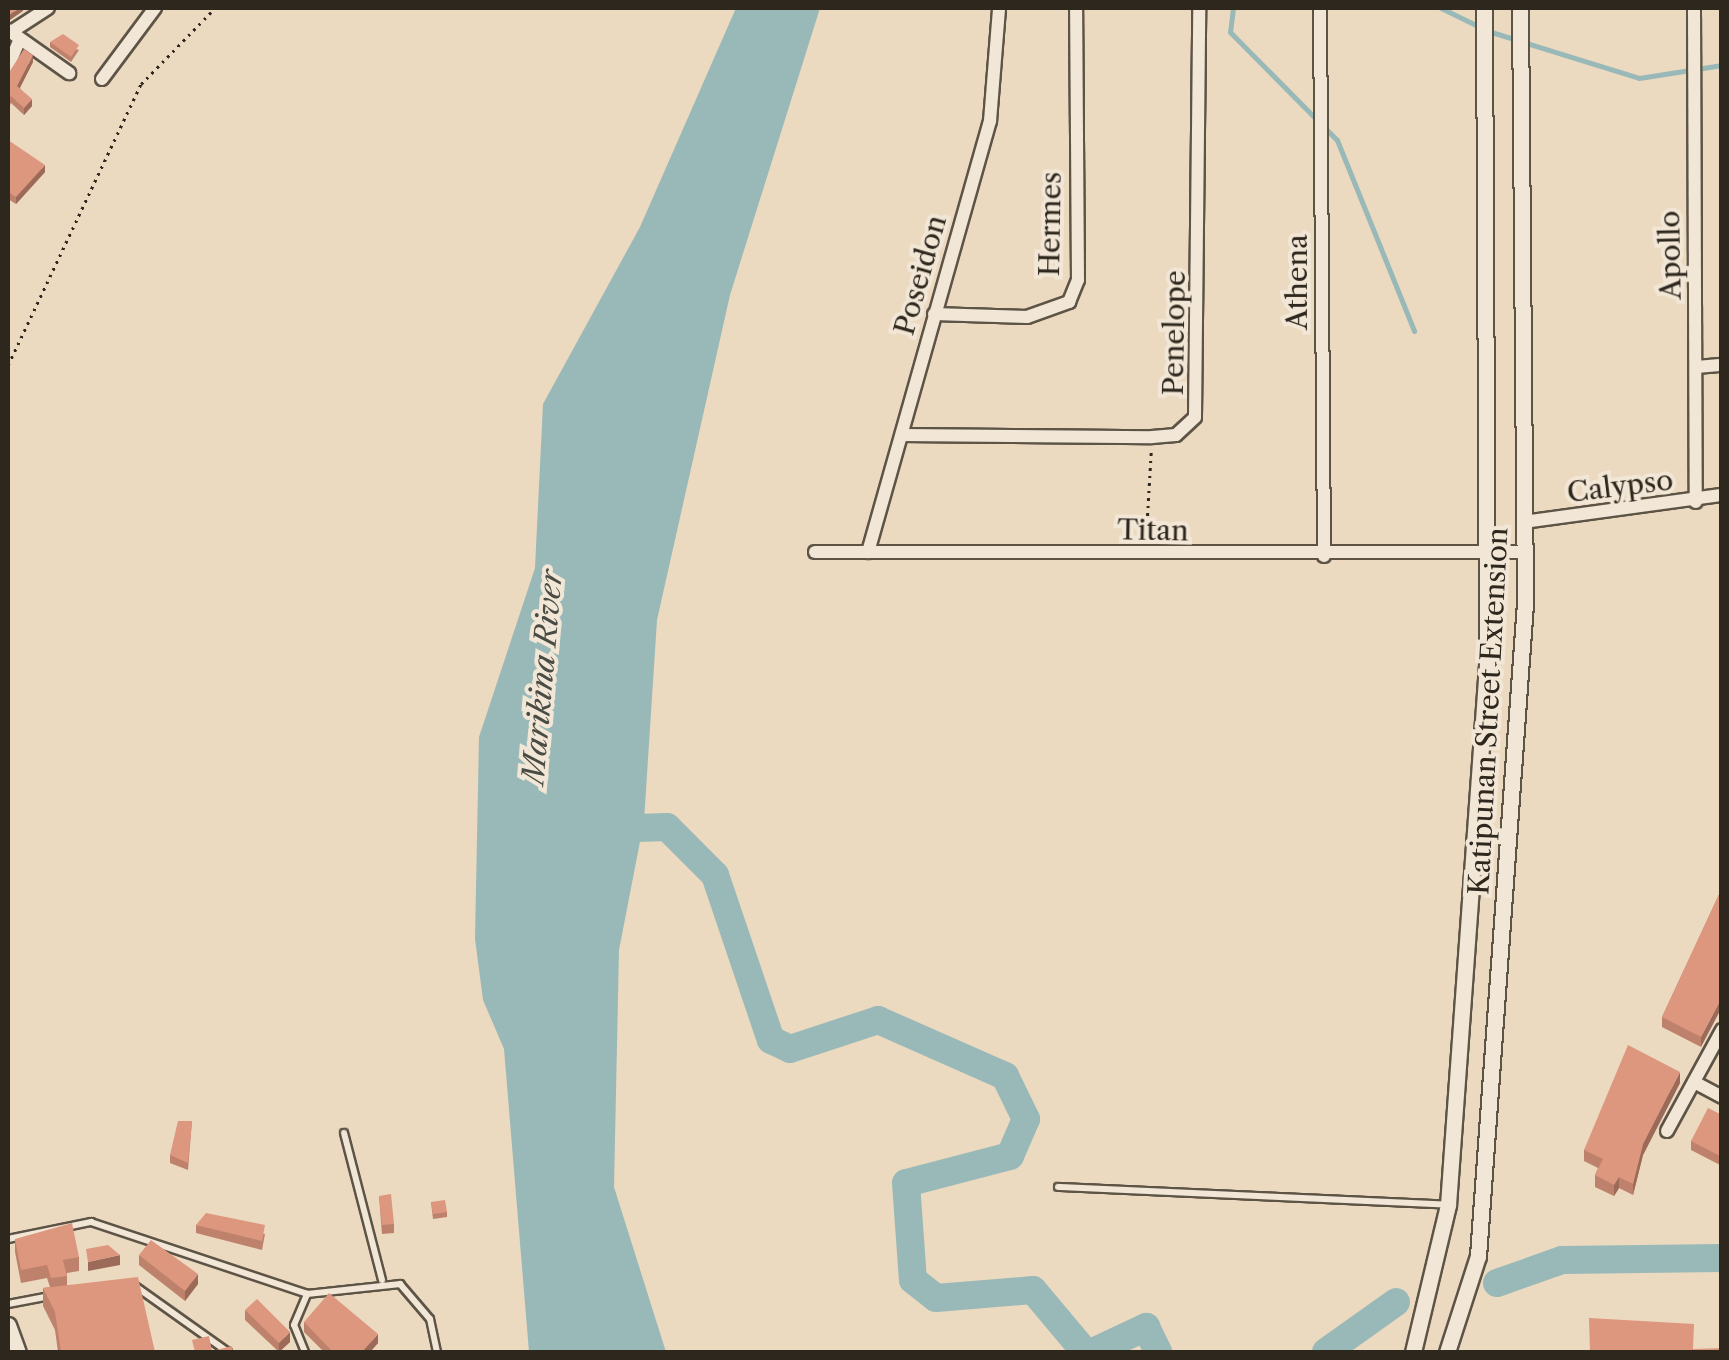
<!DOCTYPE html>
<html>
<head>
<meta charset="utf-8">
<style>
  body { margin:0 }
  #map { position:relative; width:1729px; height:1360px; overflow:hidden; background:#ebd9c0; font-family:"Libre Caslon Text",serif }
  div>[style] { position:absolute }
  .water>* { inset:0; background:#99b9b8 }
  .stream>* { height:5px; margin:-2.5px; padding:0 2.5px; transform-origin:2.5px; border-radius:2.5px; background:#99b9b8 }
  .river>* { height:28px; margin:-14px; padding:0 14px; transform-origin:14px; border-radius:14px; background:#99b9b8 }
  .path>* { height:2.5px; margin-top:-1.25px; transform-origin:0; background:repeating-linear-gradient(90deg,#2e271d 0 2.5px,transparent 0 7.5px) }
  .roads { filter:drop-shadow(2px 0 #5d5446) drop-shadow(-2px 0 #5d5446) drop-shadow(0 2px #5d5446) drop-shadow(0 -2px #5d5446) }
  .service>* { height:6px; margin:-3px; padding:0 3px; transform-origin:3px; border-radius:3px; background:#f2e6d6 }
  .minor>* { height:12px; margin:-6px; padding:0 6px; transform-origin:6px; border-radius:6px; background:#f2e6d6 }
  .tertiary>* { height:15px; margin:-7.5px; padding:0 7.5px; transform-origin:7.5px; border-radius:7.5px; background:#f2e6d6 }
  .wall>* { inset:0; background:#be826c }
  .shaded-wall>* { inset:0; background:#9b6a58 }
  .building>* { inset:0; background:#dd977e }
  span { translate:-50% -50%; white-space:nowrap; text-align:center; line-height:1.15; -webkit-text-stroke:8px #f2e6d6; paint-order:stroke }
  .street-label { font-size:28px; color:#2e271d }
  .water-label { font-size:30px; color:#494c44; font-style:italic }
  .frame { position:absolute; inset:0; border:10px solid #2e271d; pointer-events:none }
</style>
</head>
<body>
<div id="map">
  <div class="water">
    <i style="clip-path:polygon(736px 8px,820px 8px,730px 295px,657px 620px,644px 821px,619px 950px,614px 1187px,666px 1352px,529px 1352px,504px 1049px,483px 1000px,475px 939px,479px 737px,535px 568px,543px 404px,640px 227px)"></i>
  </div>
  <div class="stream">
    <i style="left:1233px;top:8px;width:24px;rotate:97deg"></i>
    <i style="left:1230px;top:32px;width:152px;rotate:45.3deg"></i>
    <i style="left:1337px;top:140px;width:206px;rotate:68deg"></i>
    <i style="left:1441px;top:8px;width:41px;rotate:25.9deg"></i>
    <i style="left:1488px;top:31px;width:158px;rotate:17.3deg"></i>
    <i style="left:1639px;top:78px;width:84px;rotate:-8.9deg"></i>
  </div>
  <div class="river">
    <i style="left:608px;top:829px;width:59px;rotate:-1.9deg"></i>
    <i style="left:667px;top:827px;width:68px;rotate:45deg"></i>
    <i style="left:715px;top:875px;width:174px;rotate:71.3deg"></i>
    <i style="left:771px;top:1040px;width:21px;rotate:25deg"></i>
    <i style="left:790px;top:1049px;width:93px;rotate:-18.2deg"></i>
    <i style="left:878px;top:1020px;width:139px;rotate:23.8deg"></i>
    <i style="left:1005px;top:1076px;width:48px;rotate:64deg"></i>
    <i style="left:1026px;top:1119px;width:40px;rotate:113.4deg"></i>
    <i style="left:1010px;top:1156px;width:107px;rotate:165.4deg"></i>
    <i style="left:906px;top:1183px;width:97px;rotate:85.9deg"></i>
    <i style="left:913px;top:1280px;width:29px;rotate:38deg"></i>
    <i style="left:936px;top:1298px;width:97px;rotate:-4.7deg"></i>
    <i style="left:1033px;top:1290px;width:81px;rotate:50deg"></i>
    <i style="left:1497px;top:1283px;width:69px;rotate:-19.5deg"></i>
    <i style="left:1562px;top:1260px;width:160px;rotate:-0.7deg"></i>
    <i style="left:1093px;top:1352px;width:59px;rotate:-25.3deg"></i>
    <i style="left:1146px;top:1327px;width:28px;rotate:64deg"></i>
    <i style="left:1326px;top:1352px;width:86px;rotate:-35.5deg"></i>
  </div>
  <div class="path">
    <i style="left:8px;top:365px;width:311px;rotate:-64.7deg"></i>
    <i style="left:141px;top:84px;width:106px;rotate:-45.8deg"></i>
    <i style="left:1146px;top:538px;width:87px;rotate:-86.7deg"></i>
  </div>
  <div class="roads">
    <div class="service">
      <i style="left:344px;top:1133px;width:152px;rotate:75.5deg"></i>
      <i style="left:1058px;top:1187px;width:389px;rotate:2.6deg"></i>
      <i style="left:8px;top:1239px;width:85px;rotate:-11.6deg"></i>
      <i style="left:91px;top:1222px;width:228px;rotate:18.4deg"></i>
      <i style="left:307px;top:1294px;width:94px;rotate:-6.1deg"></i>
      <i style="left:400px;top:1284px;width:46px;rotate:49.4deg"></i>
      <i style="left:430px;top:1319px;width:34px;rotate:78deg"></i>
      <i style="left:135px;top:1286px;width:114px;rotate:35.4deg"></i>
      <i style="left:8px;top:1304px;width:43px;rotate:-10.8deg"></i>
      <i style="left:305px;top:1352px;width:29px;rotate:-112deg"></i>
      <i style="left:294px;top:1325px;width:34px;rotate:-67deg"></i>
    </div>
    <div class="minor">
      <i style="left:1320px;top:8px;width:548px;rotate:89.58deg"></i>
      <i style="left:1694px;top:8px;width:494px;rotate:89.8deg"></i>
      <i style="left:8px;top:30px;width:75px;rotate:35.2deg"></i>
      <i style="left:11px;top:32px;width:44px;rotate:-33deg"></i>
      <i style="left:8px;top:67px;width:30px;rotate:-67deg"></i>
      <i style="left:102px;top:79px;width:89px;rotate:-53.3deg"></i>
      <i style="left:934px;top:314px;width:93px;rotate:1.8deg"></i>
      <i style="left:1027px;top:317px;width:45px;rotate:-19.7deg"></i>
      <i style="left:1069px;top:302px;width:24px;rotate:-68deg"></i>
      <i style="left:1078px;top:280px;width:272px;rotate:-90.4deg"></i>
      <i style="left:1697px;top:367px;width:25px;rotate:-5deg"></i>
      <i style="left:902px;top:435px;width:250px;rotate:0.5deg"></i>
      <i style="left:1152px;top:437px;width:24px;rotate:-5deg"></i>
      <i style="left:1176px;top:435px;width:26px;rotate:-43deg"></i>
      <i style="left:1195px;top:417px;width:409px;rotate:-89.4deg"></i>
      <i style="left:1524px;top:522px;width:200px;rotate:-7.8deg"></i>
      <i style="left:815px;top:552px;width:709px"></i>
      <i style="left:868px;top:552px;width:448px;rotate:-74.2deg"></i>
      <i style="left:990px;top:121px;width:113px;rotate:-85.4deg"></i>
      <i style="left:1694px;top:1082px;width:32px;rotate:28deg"></i>
      <i style="left:1667px;top:1131px;width:115px;rotate:-61.4deg"></i>
    </div>
    <div class="tertiary">
      <i style="left:8px;top:1325px;width:29px;rotate:70deg"></i>
      <i style="left:1413px;top:1352px;width:151px;rotate:-76.6deg"></i>
      <i style="left:1448px;top:1205px;width:541px;rotate:-85.87deg"></i>
      <i style="left:1487px;top:665px;width:657px;rotate:-90.26deg"></i>
      <i style="left:1447px;top:1352px;width:101px;rotate:-72.1deg"></i>
      <i style="left:1478px;top:1256px;width:654px;rotate:-85.88deg"></i>
      <i style="left:1525px;top:604px;width:596px;rotate:-90.48deg"></i>
    </div>
  </div>
  <div class="wall">
    <i style="clip-path:polygon(50px 42px,79px 50px,71px 62px,50px 47px)"></i>
    <i style="clip-path:polygon(33px 62px,20px 88px,32px 106px,24px 115px,11px 103px,8px 110px,8px 74px)"></i>
    <i style="clip-path:polygon(8px 140px,45px 172px,16px 204px,8px 199px)"></i>
    <i style="clip-path:polygon(1722px 888px,1701px 1047px,1662px 1027px,1662px 1017px)"></i>
    <i style="clip-path:polygon(1680px 1083px,1643px 1155px,1633px 1195px,1619px 1188px,1614px 1196px,1595px 1187px,1595px 1175px,1598px 1168px,1584px 1161px,1584px 1150px)"></i>
    <i style="clip-path:polygon(1722px 1115px,1722px 1166px,1691px 1150px,1691px 1141px)"></i>
    <i style="clip-path:polygon(192px 1121px,188px 1170px,170px 1163px,170px 1155px)"></i>
    <i style="clip-path:polygon(379px 1196px,394px 1224px,394px 1233px,382px 1234px)"></i>
    <i style="clip-path:polygon(431px 1202px,447px 1212px,447px 1217px,433px 1219px)"></i>
    <i style="clip-path:polygon(196px 1225px,265px 1234px,262px 1250px,196px 1233px)"></i>
    <i style="clip-path:polygon(15px 1239px,79px 1257px,79px 1271px,67px 1273px,67px 1285px,155px 1352px,58px 1352px,55px 1330px,43px 1306px,43px 1288px,50px 1287px,47px 1278px,21px 1283px,15px 1252px)"></i>
    <i style="clip-path:polygon(139px 1255px,198px 1284px,185px 1301px,139px 1265px)"></i>
    <i style="clip-path:polygon(245px 1310px,290px 1342px,279px 1352px,245px 1320px)"></i>
    <i style="clip-path:polygon(304px 1322px,378px 1343px,370px 1352px,324px 1352px,304px 1332px)"></i>
  </div>
  <div class="shaded-wall">
    <i style="clip-path:polygon(20px 8px,23px 8px,23px 11px,10px 20px,10px 14px)"></i>
    <i style="clip-path:polygon(33px 55px,33px 62px,17px 93px,17px 86px)"></i>
    <i style="clip-path:polygon(32px 99px,32px 106px,24px 115px,24px 108px)"></i>
    <i style="clip-path:polygon(45px 165px,45px 172px,16px 204px,16px 197px)"></i>
    <i style="clip-path:polygon(1722px 997px,1722px 1007px,1701px 1047px,1701px 1037px)"></i>
    <i style="clip-path:polygon(1680px 1072px,1680px 1083px,1643px 1155px,1633px 1195px,1633px 1184px,1643px 1144px)"></i>
    <i style="clip-path:polygon(1619px 1177px,1619px 1188px,1614px 1196px,1614px 1185px)"></i>
    <i style="clip-path:polygon(120px 1255px,120px 1265px,88px 1271px,88px 1262px)"></i>
    <i style="clip-path:polygon(198px 1274px,198px 1284px,185px 1301px,185px 1291px)"></i>
    <i style="clip-path:polygon(290px 1332px,290px 1342px,279px 1352px,279px 1343px)"></i>
    <i style="clip-path:polygon(378px 1334px,378px 1343px,370px 1352px,362px 1352px)"></i>
  </div>
  <div class="building">
    <i style="clip-path:polygon(8px 8px,20px 8px,10px 14px,8px 11px)"></i>
    <i style="clip-path:polygon(63px 34px,79px 45px,71px 57px,50px 42px)"></i>
    <i style="clip-path:polygon(24px 49px,33px 55px,17px 86px,32px 99px,24px 108px,11px 96px,8px 103px,8px 74px)"></i>
    <i style="clip-path:polygon(8px 140px,45px 165px,16px 197px,8px 192px)"></i>
    <i style="clip-path:polygon(1722px 888px,1722px 997px,1701px 1037px,1662px 1017px)"></i>
    <i style="clip-path:polygon(1628px 1045px,1680px 1072px,1643px 1144px,1633px 1184px,1619px 1177px,1614px 1185px,1595px 1175px,1603px 1159px,1584px 1150px)"></i>
    <i style="clip-path:polygon(1708px 1108px,1722px 1115px,1722px 1157px,1691px 1141px)"></i>
    <i style="clip-path:polygon(178px 1121px,192px 1121px,188px 1163px,170px 1155px)"></i>
    <i style="clip-path:polygon(391px 1194px,394px 1224px,382px 1225px,379px 1196px)"></i>
    <i style="clip-path:polygon(445px 1200px,447px 1212px,433px 1214px,431px 1202px)"></i>
    <i style="clip-path:polygon(206px 1213px,265px 1225px,262px 1241px,196px 1225px)"></i>
    <i style="clip-path:polygon(72px 1223px,79px 1257px,63px 1260px,67px 1276px,51px 1278px,47px 1265px,21px 1270px,15px 1239px)"></i>
    <i style="clip-path:polygon(151px 1240px,198px 1274px,185px 1291px,139px 1255px)"></i>
    <i style="clip-path:polygon(108px 1245px,120px 1255px,88px 1262px,86px 1249px)"></i>
    <i style="clip-path:polygon(138px 1277px,155px 1352px,61px 1352px,55px 1312px,43px 1288px)"></i>
    <i style="clip-path:polygon(329px 1293px,378px 1334px,362px 1352px,333px 1352px,304px 1322px)"></i>
    <i style="clip-path:polygon(257px 1299px,290px 1332px,279px 1343px,245px 1310px)"></i>
    <i style="clip-path:polygon(1589px 1318px,1694px 1324px,1693px 1349px,1722px 1348px,1722px 1352px,1590px 1352px)"></i>
    <i style="clip-path:polygon(209px 1336px,212px 1351px,232px 1346px,233px 1352px,195px 1352px,192px 1340px)"></i>
  </div>
  <div class="street-label">
    <span style="left:1050px;top:224px;rotate:-89deg">Hermes</span>
    <span style="left:1670px;top:255px;rotate:-91deg">Apollo</span>
    <span style="left:920px;top:275px;rotate:-74deg">Poseidon</span>
    <span style="left:1297px;top:282px;rotate:-90deg">Athena</span>
    <span style="left:1174px;top:333px;rotate:-89deg">Penelope</span>
    <span style="left:1620px;top:486px;rotate:-7deg">Calypso</span>
    <span style="left:1153px;top:530px;rotate:1deg">Titan</span>
    <span style="left:1488px;top:711px;rotate:-87deg">Katipunan Street Extension</span>
  </div>
  <div class="water-label">
    <span style="left:543px;top:677px;rotate:-85deg">Marikina River</span>
  </div>
  <div class="frame"></div>
</div>
</body>
</html>
